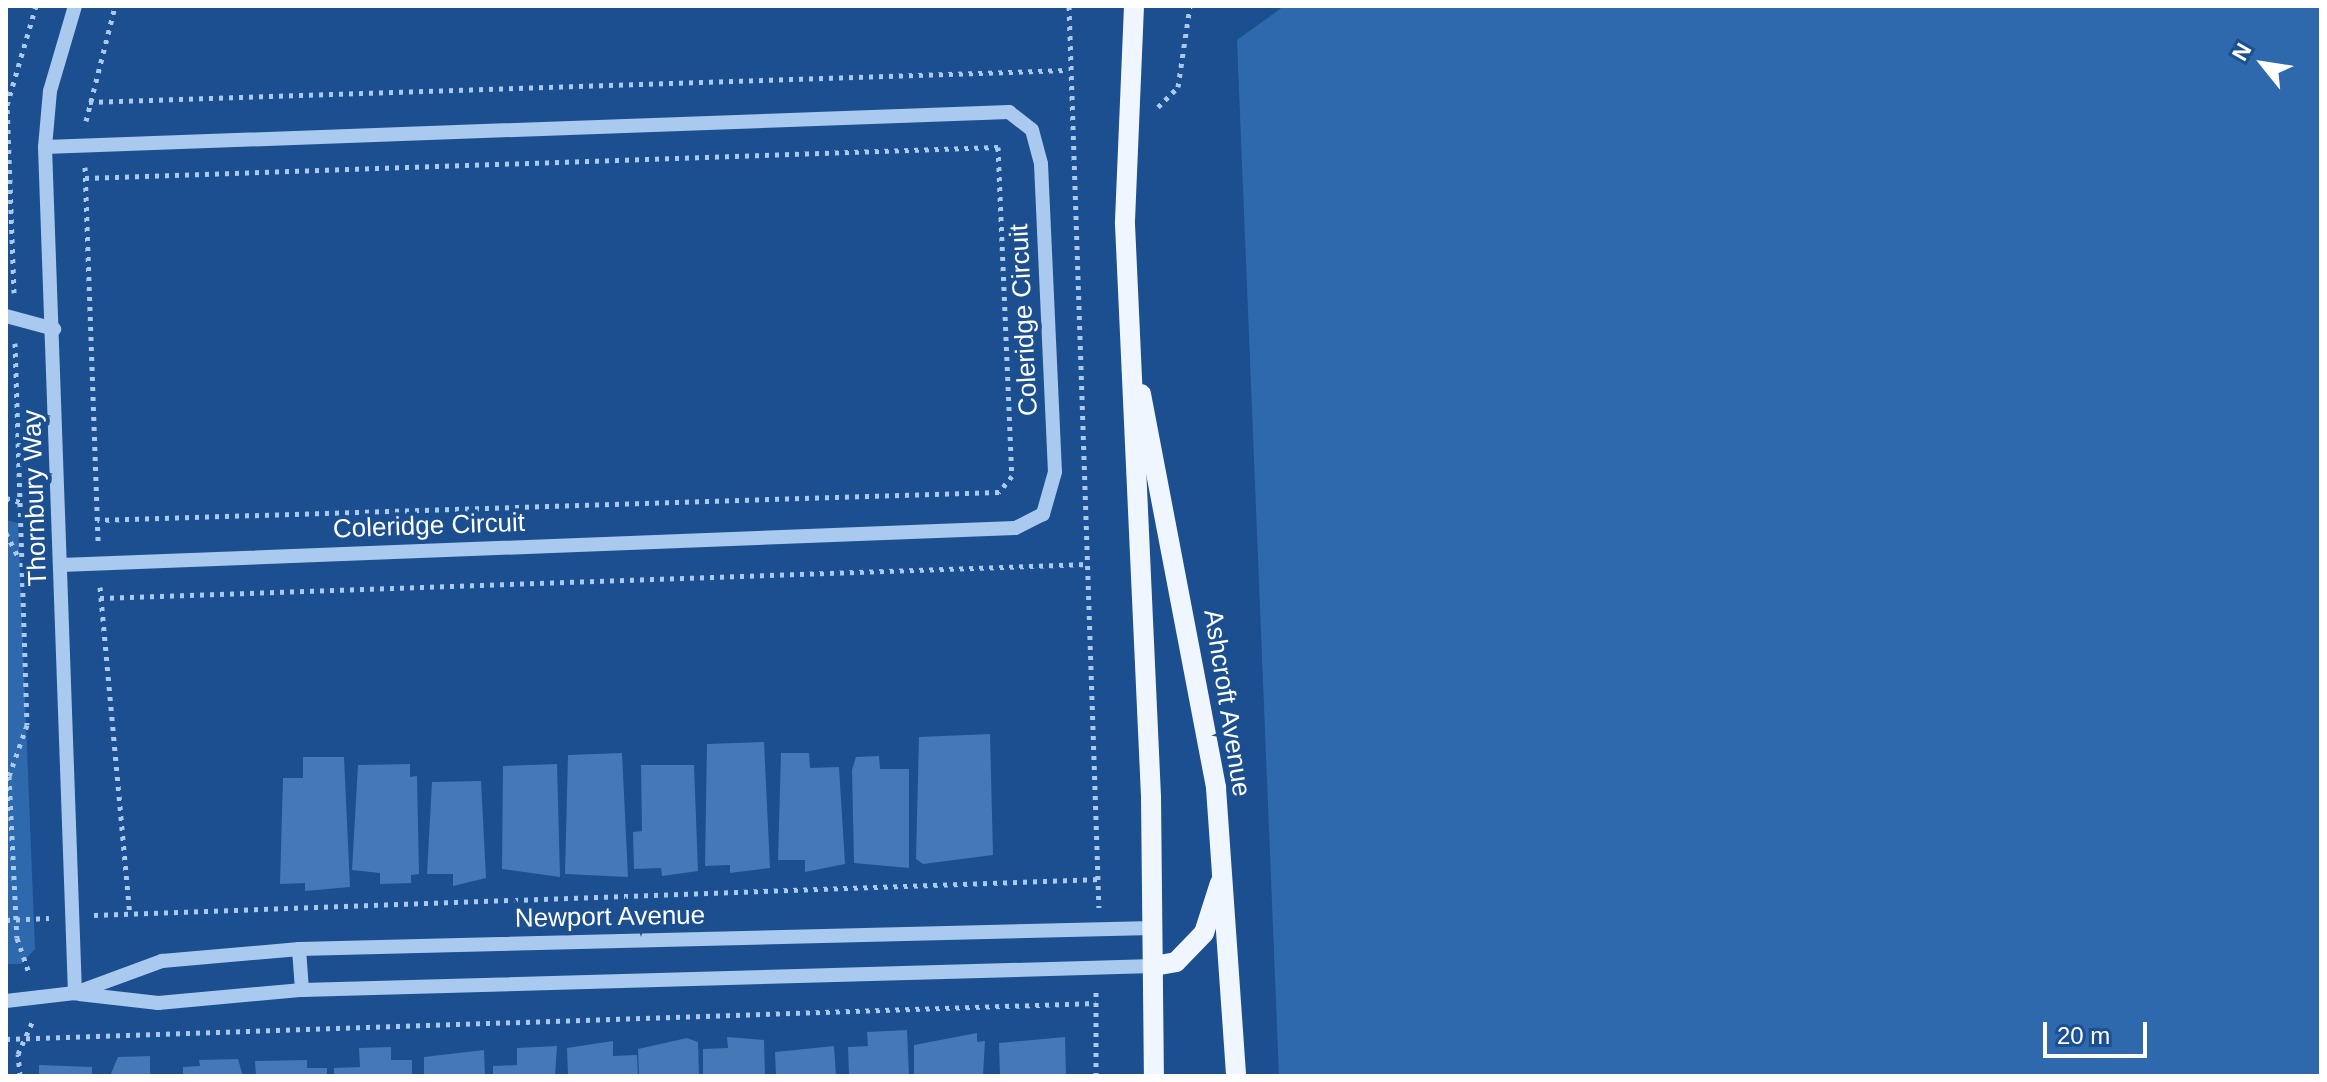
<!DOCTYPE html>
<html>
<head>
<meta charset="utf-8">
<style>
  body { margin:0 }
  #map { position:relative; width:2327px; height:1082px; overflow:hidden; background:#1b4f8f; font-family:Helvetica,sans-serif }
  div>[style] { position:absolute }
  .green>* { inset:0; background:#2e69ad }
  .building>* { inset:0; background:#4478b7 }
  .path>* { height:5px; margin-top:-2.5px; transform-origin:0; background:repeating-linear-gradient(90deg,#a9c9ee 0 4px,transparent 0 10px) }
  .minor>* { height:14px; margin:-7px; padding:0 7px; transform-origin:7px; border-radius:7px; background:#a9c9ee }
  .major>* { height:20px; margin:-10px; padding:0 10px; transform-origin:10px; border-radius:10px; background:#f0f6ff }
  span { translate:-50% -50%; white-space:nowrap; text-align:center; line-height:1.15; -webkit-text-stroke:8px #1b4f8f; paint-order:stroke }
  .street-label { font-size:26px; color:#fff }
  .frame { position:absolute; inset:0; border:8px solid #fff; pointer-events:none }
  .north { position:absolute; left:2223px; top:24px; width:80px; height:80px; -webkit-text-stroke:6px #1b4f8f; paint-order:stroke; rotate:300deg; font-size:22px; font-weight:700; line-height:32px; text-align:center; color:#fff }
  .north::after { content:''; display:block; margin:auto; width:28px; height:36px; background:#fff; clip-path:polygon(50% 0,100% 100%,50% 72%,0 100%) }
  .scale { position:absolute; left:2043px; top:1022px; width:104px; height:36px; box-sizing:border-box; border:4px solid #fff; border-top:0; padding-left:10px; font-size:24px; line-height:28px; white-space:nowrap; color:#fff; -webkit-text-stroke:6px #1b4f8f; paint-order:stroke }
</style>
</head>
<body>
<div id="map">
  <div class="green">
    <i style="clip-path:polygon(1284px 6px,2321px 6px,2321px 1076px,1279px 1076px,1237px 40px)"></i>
    <i style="clip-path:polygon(6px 520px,18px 523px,35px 949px,21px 964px,6px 964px)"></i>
  </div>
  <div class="building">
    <i style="clip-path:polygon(990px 734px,993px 855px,923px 864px,916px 859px,919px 737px)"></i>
    <i style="clip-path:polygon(764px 742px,770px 868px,730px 873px,730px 865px,705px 866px,707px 744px)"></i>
    <i style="clip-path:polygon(622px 753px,628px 877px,565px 874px,568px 755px)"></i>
    <i style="clip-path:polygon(781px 753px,809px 753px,810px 768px,839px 767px,845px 864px,805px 872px,805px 860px,778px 860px)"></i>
    <i style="clip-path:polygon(879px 756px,880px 769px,909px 769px,909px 868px,854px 863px,852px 770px,856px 757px)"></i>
    <i style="clip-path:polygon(303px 757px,344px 757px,350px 887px,305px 891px,305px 883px,280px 884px,283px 778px,303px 778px)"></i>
    <i style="clip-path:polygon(410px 764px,410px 777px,417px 776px,419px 874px,411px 875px,411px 883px,380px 884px,380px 873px,352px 870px,358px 765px)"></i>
    <i style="clip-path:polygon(557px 764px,560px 877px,502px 869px,503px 766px)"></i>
    <i style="clip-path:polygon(641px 765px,694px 765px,698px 871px,662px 876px,661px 868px,634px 869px,633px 832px,642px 831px)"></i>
    <i style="clip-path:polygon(481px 781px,486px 878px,453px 886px,453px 874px,427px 874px,432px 782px)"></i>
    <i style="clip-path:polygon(907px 1030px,909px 1076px,849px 1076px,848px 1047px,868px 1046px,867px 1032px)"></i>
    <i style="clip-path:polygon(977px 1033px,977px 1042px,985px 1041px,983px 1076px,914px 1076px,914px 1045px)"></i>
    <i style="clip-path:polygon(727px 1037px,764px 1040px,765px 1076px,703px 1076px,703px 1049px,728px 1048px)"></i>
    <i style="clip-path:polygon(1065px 1037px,1066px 1076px,1000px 1076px,999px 1043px)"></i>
    <i style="clip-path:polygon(687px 1038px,698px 1042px,699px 1076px,639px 1076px,638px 1049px)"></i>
    <i style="clip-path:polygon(613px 1041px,613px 1056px,637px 1055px,638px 1076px,568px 1076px,567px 1048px)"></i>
    <i style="clip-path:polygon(557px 1046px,555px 1076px,493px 1076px,493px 1066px,517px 1065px,517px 1048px)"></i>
    <i style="clip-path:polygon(834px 1046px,836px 1076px,776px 1076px,775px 1052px)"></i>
    <i style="clip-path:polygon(391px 1047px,391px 1060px,412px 1060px,412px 1076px,334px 1076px,334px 1068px,360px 1067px,359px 1048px)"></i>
    <i style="clip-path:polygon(484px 1050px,485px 1076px,424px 1076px,424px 1057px)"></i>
    <i style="clip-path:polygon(150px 1056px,150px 1076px,110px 1076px,118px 1057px)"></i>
    <i style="clip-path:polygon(238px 1059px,243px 1076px,183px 1076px,183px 1067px,200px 1066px,199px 1060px)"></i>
    <i style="clip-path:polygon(307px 1060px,307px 1068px,327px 1068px,327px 1076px,256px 1076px,255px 1061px)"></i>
    <i style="clip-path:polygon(39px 1065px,92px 1067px,92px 1076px,39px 1076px)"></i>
  </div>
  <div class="path">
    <i style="left:1069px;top:6px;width:902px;rotate:88.1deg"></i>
    <i style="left:89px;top:102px;width:979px;rotate:-1.87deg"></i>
    <i style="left:1158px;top:107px;width:28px;rotate:-45deg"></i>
    <i style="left:1178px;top:87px;width:82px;rotate:-81.6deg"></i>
    <i style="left:86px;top:121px;width:119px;rotate:-75.8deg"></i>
    <i style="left:85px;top:167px;width:374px;rotate:88deg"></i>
    <i style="left:85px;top:178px;width:914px;rotate:-1.94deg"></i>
    <i style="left:998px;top:147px;width:329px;rotate:87.6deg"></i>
    <i style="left:1012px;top:476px;width:21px;rotate:129deg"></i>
    <i style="left:999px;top:492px;width:902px;rotate:178.22deg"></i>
    <i style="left:14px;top:293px;width:188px;rotate:-92.1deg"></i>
    <i style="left:7px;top:105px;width:103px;rotate:-73.7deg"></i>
    <i style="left:15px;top:343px;width:382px;rotate:88.2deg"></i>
    <i style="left:27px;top:725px;width:54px;rotate:109.4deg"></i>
    <i style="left:9px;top:776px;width:162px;rotate:87.2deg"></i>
    <i style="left:17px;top:938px;width:39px;rotate:71deg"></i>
    <i style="left:6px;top:498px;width:15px;rotate:16deg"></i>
    <i style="left:6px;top:533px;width:30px;rotate:63deg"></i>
    <i style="left:100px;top:587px;width:328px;rotate:84.8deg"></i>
    <i style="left:100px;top:598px;width:988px;rotate:-1.97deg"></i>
    <i style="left:94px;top:915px;width:1008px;rotate:-2.05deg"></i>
    <i style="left:6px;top:920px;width:43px;rotate:-2.7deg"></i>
    <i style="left:6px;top:1039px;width:1090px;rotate:-1.89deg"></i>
    <i style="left:20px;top:1076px;width:22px;rotate:-95deg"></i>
    <i style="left:18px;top:1054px;width:37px;rotate:-66deg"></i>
    <i style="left:1096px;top:1076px;width:86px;rotate:-90deg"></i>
  </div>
  <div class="minor">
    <i style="left:75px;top:6px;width:89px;rotate:106.4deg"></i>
    <i style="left:50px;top:91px;width:56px;rotate:95.1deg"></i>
    <i style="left:45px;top:147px;width:847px;rotate:87.97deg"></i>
    <i style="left:45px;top:147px;width:965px;rotate:-2.08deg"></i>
    <i style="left:1009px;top:112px;width:29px;rotate:38deg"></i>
    <i style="left:1032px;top:130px;width:35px;rotate:75deg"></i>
    <i style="left:1041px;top:164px;width:308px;rotate:87.4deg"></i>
    <i style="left:1055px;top:472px;width:44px;rotate:105.9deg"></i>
    <i style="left:1043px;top:514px;width:31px;rotate:153deg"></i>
    <i style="left:1015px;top:528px;width:955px;rotate:177.78deg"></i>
    <i style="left:6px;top:316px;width:50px;rotate:15.2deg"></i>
    <i style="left:299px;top:949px;width:41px;rotate:85.8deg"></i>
    <i style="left:79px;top:994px;width:80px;rotate:6.5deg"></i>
    <i style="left:158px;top:1003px;width:145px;rotate:-5.2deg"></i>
    <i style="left:302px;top:990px;width:852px;rotate:-1.61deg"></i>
    <i style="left:6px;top:1001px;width:69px;rotate:-6.6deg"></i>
    <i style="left:75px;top:993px;width:93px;rotate:-20.2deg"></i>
    <i style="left:162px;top:961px;width:138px;rotate:-5deg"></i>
    <i style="left:299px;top:949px;width:854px;rotate:-1.41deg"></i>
  </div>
  <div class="major">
    <i style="left:1134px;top:6px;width:218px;rotate:92.4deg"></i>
    <i style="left:1125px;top:224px;width:574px;rotate:87.4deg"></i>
    <i style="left:1151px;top:797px;width:279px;rotate:89.4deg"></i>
    <i style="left:1141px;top:394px;width:401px;rotate:79.2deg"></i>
    <i style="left:1216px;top:788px;width:289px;rotate:86deg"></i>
    <i style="left:1154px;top:966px;width:22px;rotate:-10deg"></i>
    <i style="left:1176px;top:962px;width:40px;rotate:-46deg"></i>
    <i style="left:1204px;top:933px;width:52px;rotate:-72.3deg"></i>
  </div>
  <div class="street-label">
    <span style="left:1024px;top:320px;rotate:-93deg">Coleridge Circuit</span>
    <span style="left:35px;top:498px;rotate:-92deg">Thornbury Way</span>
    <span style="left:429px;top:526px;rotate:-2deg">Coleridge Circuit</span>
    <span style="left:1227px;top:703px;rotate:81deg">Ashcroft Avenue</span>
    <span style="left:610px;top:917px;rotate:-1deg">Newport Avenue</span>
  </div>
  <div class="frame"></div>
  <div class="north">N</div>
  <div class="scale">20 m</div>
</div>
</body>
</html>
